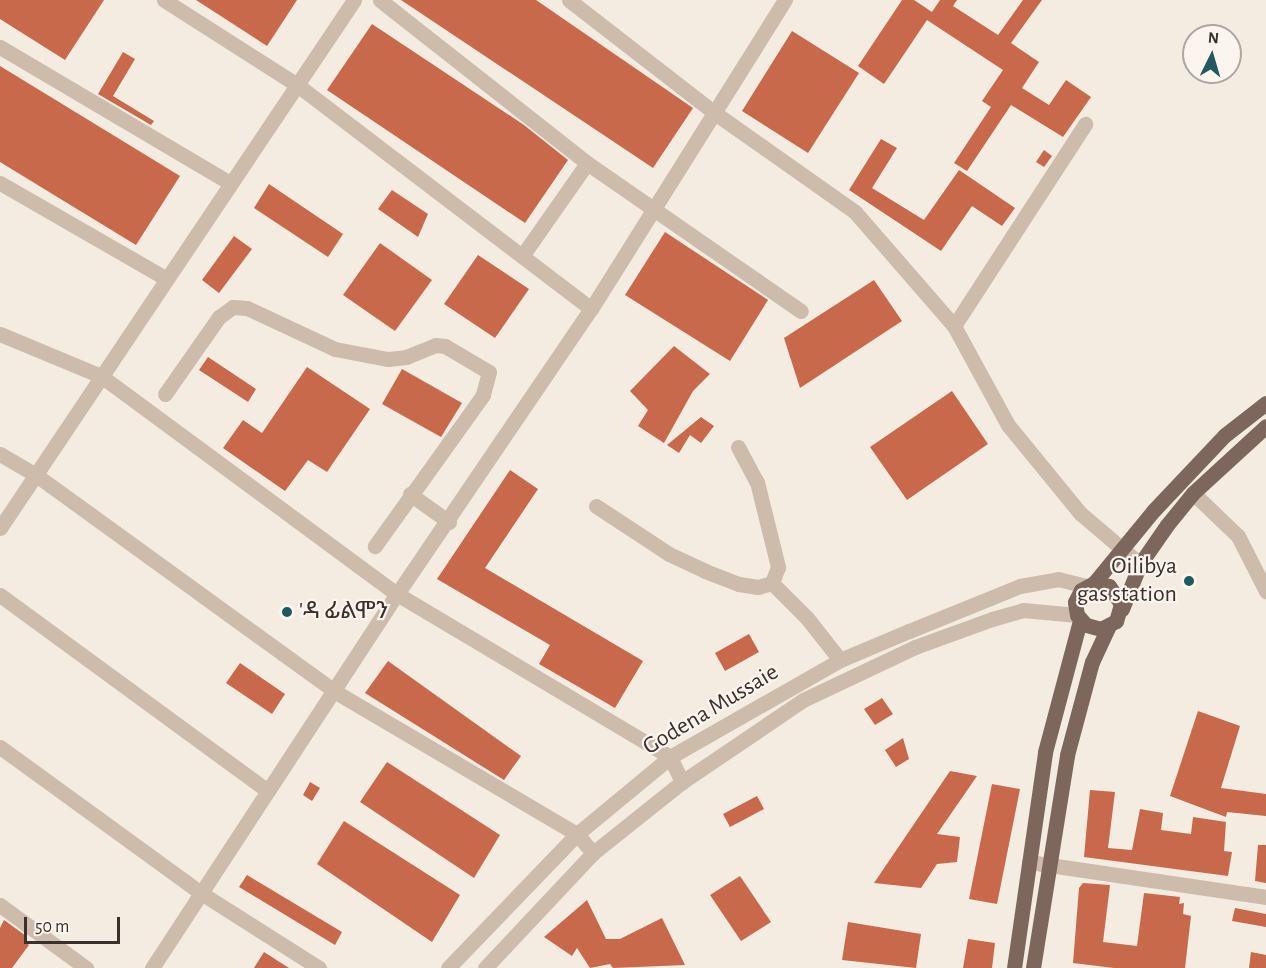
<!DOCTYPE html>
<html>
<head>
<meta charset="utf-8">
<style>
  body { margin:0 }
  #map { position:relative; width:1266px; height:968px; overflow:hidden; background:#f4ebe1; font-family:"Alegreya Sans","Noto Sans Ethiopic",sans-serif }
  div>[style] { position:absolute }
  .building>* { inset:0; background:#c8694b }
  .minor>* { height:15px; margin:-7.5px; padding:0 7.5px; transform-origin:7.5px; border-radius:7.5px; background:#cdbbac }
  .major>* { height:15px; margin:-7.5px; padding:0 7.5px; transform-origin:7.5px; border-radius:7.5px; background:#7d675c }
  .dots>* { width:16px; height:16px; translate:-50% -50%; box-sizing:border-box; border:3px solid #fbf5ee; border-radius:50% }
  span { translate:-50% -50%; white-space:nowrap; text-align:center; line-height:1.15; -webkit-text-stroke:4.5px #fbf5ee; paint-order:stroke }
  .poi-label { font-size:24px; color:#3b302b }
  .right { translate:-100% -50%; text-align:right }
  .left { translate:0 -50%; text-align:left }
  .street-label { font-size:24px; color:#3b302b }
  .north { position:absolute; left:1182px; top:24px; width:60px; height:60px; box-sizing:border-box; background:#fbf5ee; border:2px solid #aea6a0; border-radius:50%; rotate:5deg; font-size:16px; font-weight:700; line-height:24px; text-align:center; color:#3b302b }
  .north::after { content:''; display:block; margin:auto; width:21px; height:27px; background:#1f5a5e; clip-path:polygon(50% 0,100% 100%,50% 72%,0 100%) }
  .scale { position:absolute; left:24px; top:917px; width:96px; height:27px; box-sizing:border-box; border:3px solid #3b302b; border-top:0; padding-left:8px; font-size:18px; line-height:21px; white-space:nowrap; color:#3b302b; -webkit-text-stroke:4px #fbf5ee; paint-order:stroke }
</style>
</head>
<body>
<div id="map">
  <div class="building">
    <i style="clip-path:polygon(0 0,104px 0,65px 60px,0 19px)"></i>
    <i style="clip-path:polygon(196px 0,297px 0,267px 46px)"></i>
    <i style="clip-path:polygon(401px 0,536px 0,693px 108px,653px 168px)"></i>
    <i style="clip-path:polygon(902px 0,914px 0,932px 12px,940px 0,957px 0,953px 6px,998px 35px,1023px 0,1042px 0,1011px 43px,1039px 62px,1022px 88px,1049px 105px,1066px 80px,1091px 97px,1063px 137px,1011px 105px,967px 171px,954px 163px,991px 107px,982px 101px,1003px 70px,927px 20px,884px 84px,858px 66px)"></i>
    <i style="clip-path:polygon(372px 24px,524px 125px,568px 160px,525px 223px,327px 90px)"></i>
    <i style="clip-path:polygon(792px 31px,859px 73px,808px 153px,742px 111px)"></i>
    <i style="clip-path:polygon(123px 52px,135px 59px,113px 96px,154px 121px,151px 125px,98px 94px)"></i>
    <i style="clip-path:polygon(0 66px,180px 176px,136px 245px,0 162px)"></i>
    <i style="clip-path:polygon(881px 139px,897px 148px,872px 188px,924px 220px,959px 170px,1015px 208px,1002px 226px,972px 206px,941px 251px,849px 190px)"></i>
    <i style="clip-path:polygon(1044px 150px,1052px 156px,1044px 167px,1036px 162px)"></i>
    <i style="clip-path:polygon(269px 184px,343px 234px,328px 257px,254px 208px)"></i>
    <i style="clip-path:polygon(392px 190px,428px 214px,418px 237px,378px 209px)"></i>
    <i style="clip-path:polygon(665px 232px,768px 300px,730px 361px,625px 295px)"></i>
    <i style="clip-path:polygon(234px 236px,252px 249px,219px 293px,202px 280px)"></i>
    <i style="clip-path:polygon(380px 243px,432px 280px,395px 331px,343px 295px)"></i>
    <i style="clip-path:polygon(478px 255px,529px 289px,495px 338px,444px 304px)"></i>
    <i style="clip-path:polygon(874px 280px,902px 321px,800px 388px,784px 338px)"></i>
    <i style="clip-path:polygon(674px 346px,710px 374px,693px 391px,664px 443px,638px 426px,648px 410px,630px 391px)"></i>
    <i style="clip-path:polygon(208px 357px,256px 389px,248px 402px,199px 370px)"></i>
    <i style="clip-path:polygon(307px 367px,370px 409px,327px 472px,308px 460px,285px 491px,223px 448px,243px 420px,262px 433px)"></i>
    <i style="clip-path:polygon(402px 369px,462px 403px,441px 437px,382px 404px)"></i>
    <i style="clip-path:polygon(952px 391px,988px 444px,907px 500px,870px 447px)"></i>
    <i style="clip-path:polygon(701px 417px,714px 426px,701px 443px,690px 435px,679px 453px,667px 445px)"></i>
    <i style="clip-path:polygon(510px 470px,538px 489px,485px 568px,643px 661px,615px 708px,539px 664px,550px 645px,437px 579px)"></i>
    <i style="clip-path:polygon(749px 634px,759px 652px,725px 671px,715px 653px)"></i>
    <i style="clip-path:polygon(388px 661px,521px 756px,504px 780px,365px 693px)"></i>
    <i style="clip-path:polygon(240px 663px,285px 694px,272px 714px,226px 683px)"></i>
    <i style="clip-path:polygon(882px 698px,893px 714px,875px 725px,864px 709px)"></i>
    <i style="clip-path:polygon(1198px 711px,1240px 726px,1221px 788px,1266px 794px,1266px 816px,1227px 812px,1226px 817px,1170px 796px)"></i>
    <i style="clip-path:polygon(903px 738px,909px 759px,896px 767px,885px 750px)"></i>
    <i style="clip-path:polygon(387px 762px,500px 835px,474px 878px,360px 802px)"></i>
    <i style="clip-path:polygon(950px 771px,977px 776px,937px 834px,960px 837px,957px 862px,937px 864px,921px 888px,874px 883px)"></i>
    <i style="clip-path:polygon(310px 782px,320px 788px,312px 801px,303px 795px)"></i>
    <i style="clip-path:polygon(992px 784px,1020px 789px,997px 904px,969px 899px)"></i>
    <i style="clip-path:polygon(1090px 790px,1115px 792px,1108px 848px,1132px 850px,1140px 809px,1163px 813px,1161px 830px,1191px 834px,1193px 817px,1226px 822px,1224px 851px,1232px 852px,1228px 876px,1084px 857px)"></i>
    <i style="clip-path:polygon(757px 796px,764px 809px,730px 827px,723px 814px)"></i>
    <i style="clip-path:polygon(344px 821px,460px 895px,432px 942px,317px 864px)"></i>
    <i style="clip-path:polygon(1258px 845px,1266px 845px,1266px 883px,1255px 881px)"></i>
    <i style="clip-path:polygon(247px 875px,342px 932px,335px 945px,239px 887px)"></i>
    <i style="clip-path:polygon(740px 876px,771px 922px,741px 941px,710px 895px)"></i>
    <i style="clip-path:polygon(1083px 883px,1110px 885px,1103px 942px,1137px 946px,1144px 893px,1180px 897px,1179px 904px,1184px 903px,1183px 914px,1191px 916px,1185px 968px,1114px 968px,1073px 963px,1079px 888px)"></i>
    <i style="clip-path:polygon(587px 900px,606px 939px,620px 939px,662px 918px,685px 965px,613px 968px,610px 964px,590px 968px,577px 948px,572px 956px,544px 937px)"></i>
    <i style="clip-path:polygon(1235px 908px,1266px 914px,1266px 927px,1232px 921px)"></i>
    <i style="clip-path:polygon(4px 920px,26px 936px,24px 941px,29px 945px,12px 968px,0 968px,0 928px)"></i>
    <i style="clip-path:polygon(848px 922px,921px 934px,916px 968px,842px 960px)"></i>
    <i style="clip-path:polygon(968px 939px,995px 943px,992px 968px,963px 968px)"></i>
    <i style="clip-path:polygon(264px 952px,289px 968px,254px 968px)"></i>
    <i style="clip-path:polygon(1251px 952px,1266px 955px,1266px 968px,1249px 968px)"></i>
  </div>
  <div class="minor">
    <i style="left:164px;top:0;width:156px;rotate:32.5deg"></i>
    <i style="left:296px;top:84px;width:371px;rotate:37.3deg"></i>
    <i style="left:380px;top:0;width:263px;rotate:38.2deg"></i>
    <i style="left:587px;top:163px;width:260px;rotate:34.7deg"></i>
    <i style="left:569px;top:0;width:181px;rotate:37.8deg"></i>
    <i style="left:712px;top:111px;width:175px;rotate:35.2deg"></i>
    <i style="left:855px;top:212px;width:151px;rotate:49deg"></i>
    <i style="left:954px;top:326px;width:113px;rotate:61.4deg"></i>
    <i style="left:1008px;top:425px;width:114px;rotate:50.7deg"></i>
    <i style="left:1080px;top:513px;width:79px;rotate:40.4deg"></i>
    <i style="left:0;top:47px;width:267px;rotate:30.6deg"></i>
    <i style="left:0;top:183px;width:190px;rotate:29.9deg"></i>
    <i style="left:522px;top:256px;width:113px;rotate:-55deg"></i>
    <i style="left:954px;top:326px;width:241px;rotate:-57deg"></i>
    <i style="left:0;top:334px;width:109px;rotate:22.6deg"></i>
    <i style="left:101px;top:376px;width:368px;rotate:36.4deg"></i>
    <i style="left:397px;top:594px;width:318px;rotate:30.8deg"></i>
    <i style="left:670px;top:757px;width:28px;rotate:64deg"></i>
    <i style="left:165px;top:394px;width:94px;rotate:-55deg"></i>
    <i style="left:219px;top:317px;width:17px;rotate:-36deg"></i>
    <i style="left:233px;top:307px;width:14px;rotate:4deg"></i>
    <i style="left:247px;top:308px;width:97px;rotate:25deg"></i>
    <i style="left:335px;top:349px;width:54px;rotate:10.7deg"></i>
    <i style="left:388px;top:359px;width:18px;rotate:-6deg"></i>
    <i style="left:406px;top:357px;width:31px;rotate:-22deg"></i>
    <i style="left:435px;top:345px;width:10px;rotate:6deg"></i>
    <i style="left:445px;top:346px;width:51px;rotate:30.6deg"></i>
    <i style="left:489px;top:372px;width:24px;rotate:105deg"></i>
    <i style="left:483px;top:395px;width:186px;rotate:125.6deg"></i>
    <i style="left:738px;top:447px;width:40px;rotate:62deg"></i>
    <i style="left:757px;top:482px;width:88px;rotate:76.1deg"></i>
    <i style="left:778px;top:567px;width:17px;rotate:111deg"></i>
    <i style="left:772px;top:583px;width:49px;rotate:45deg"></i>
    <i style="left:807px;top:618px;width:53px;rotate:51.8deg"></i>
    <i style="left:0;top:454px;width:42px;rotate:30.3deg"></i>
    <i style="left:36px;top:475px;width:368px;rotate:35.9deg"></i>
    <i style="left:334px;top:691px;width:282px;rotate:30.5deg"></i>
    <i style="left:577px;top:834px;width:25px;rotate:50deg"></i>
    <i style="left:1193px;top:493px;width:62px;rotate:43.7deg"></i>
    <i style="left:1238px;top:536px;width:62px;rotate:63deg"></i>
    <i style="left:410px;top:494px;width:48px;rotate:35.7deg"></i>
    <i style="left:596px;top:506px;width:87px;rotate:33.3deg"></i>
    <i style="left:669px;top:554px;width:40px;rotate:25deg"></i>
    <i style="left:705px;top:571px;width:36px;rotate:21deg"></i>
    <i style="left:739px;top:584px;width:19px;rotate:9deg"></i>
    <i style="left:758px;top:587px;width:15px;rotate:-16deg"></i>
    <i style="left:0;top:528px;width:636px;rotate:-56.16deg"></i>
    <i style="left:0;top:595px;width:332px;rotate:36.2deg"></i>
    <i style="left:0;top:747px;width:248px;rotate:36deg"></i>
    <i style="left:201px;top:893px;width:140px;rotate:32.4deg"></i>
    <i style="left:1029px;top:862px;width:240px;rotate:8.4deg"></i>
    <i style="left:0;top:905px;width:107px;rotate:36.2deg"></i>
    <i style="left:152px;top:968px;width:447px;rotate:-56.8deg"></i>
    <i style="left:397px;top:594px;width:345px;rotate:-55.8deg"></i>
    <i style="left:591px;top:309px;width:365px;rotate:-57.9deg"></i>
    <i style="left:448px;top:968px;width:186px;rotate:-46.1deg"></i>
    <i style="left:577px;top:834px;width:121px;rotate:-39.6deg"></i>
    <i style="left:670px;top:757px;width:196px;rotate:-29.7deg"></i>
    <i style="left:840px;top:660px;width:75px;rotate:-22.8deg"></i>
    <i style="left:909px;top:631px;width:120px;rotate:-22.1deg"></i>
    <i style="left:1020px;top:586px;width:39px;rotate:-10deg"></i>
    <i style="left:1058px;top:579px;width:30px;rotate:14deg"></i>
    <i style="left:485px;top:968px;width:158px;rotate:-46.8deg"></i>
    <i style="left:593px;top:853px;width:114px;rotate:-38.6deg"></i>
    <i style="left:682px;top:782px;width:146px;rotate:-34.1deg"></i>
    <i style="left:803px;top:700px;width:124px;rotate:-25.3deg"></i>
    <i style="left:915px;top:647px;width:82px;rotate:-20deg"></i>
    <i style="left:992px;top:619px;width:32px;rotate:-16deg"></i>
    <i style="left:1023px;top:610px;width:54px;rotate:5.3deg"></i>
  </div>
  <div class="major">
    <i style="left:1094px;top:583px;width:15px;rotate:11deg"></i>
    <i style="left:1109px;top:586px;width:22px;rotate:56deg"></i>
    <i style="left:1121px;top:604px;width:18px;rotate:106deg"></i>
    <i style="left:1116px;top:621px;width:17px;rotate:152deg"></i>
    <i style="left:1101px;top:629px;width:16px;rotate:-165deg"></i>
    <i style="left:1086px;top:625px;width:13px;rotate:-132deg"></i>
    <i style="left:1077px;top:615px;width:13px;rotate:-99deg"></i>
    <i style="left:1075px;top:602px;width:13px;rotate:-63deg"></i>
    <i style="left:1081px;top:590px;width:15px;rotate:-28deg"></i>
    <i style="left:1094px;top:583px;width:94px;rotate:-50.6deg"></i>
    <i style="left:1154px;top:510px;width:103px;rotate:-46.6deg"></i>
    <i style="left:1225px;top:435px;width:52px;rotate:-38deg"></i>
    <i style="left:1122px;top:609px;width:48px;rotate:-68.2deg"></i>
    <i style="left:1140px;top:564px;width:47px;rotate:-55.3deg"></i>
    <i style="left:1167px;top:525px;width:41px;rotate:-50.9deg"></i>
    <i style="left:1193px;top:493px;width:99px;rotate:-42.5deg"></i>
    <i style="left:1014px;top:968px;width:218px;rotate:-81.8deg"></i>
    <i style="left:1045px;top:752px;width:137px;rotate:-75.1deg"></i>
    <i style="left:1033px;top:968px;width:216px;rotate:-80.9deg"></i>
    <i style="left:1067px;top:755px;width:96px;rotate:-75deg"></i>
    <i style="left:1092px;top:662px;width:38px;rotate:-65deg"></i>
  </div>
  <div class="dots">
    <i style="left:1189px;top:581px;background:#1f5a5e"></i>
    <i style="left:287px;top:612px;background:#1f5a5e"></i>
  </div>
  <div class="poi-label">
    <span class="right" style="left:1177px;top:581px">Oilibya<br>gas station</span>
    <span class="left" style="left:299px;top:612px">'ዳ ፊልሞን</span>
  </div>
  <div class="street-label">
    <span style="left:711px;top:710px;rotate:-31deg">Godena Mussaie</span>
  </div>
  <div class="north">N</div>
  <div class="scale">50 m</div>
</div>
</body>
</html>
